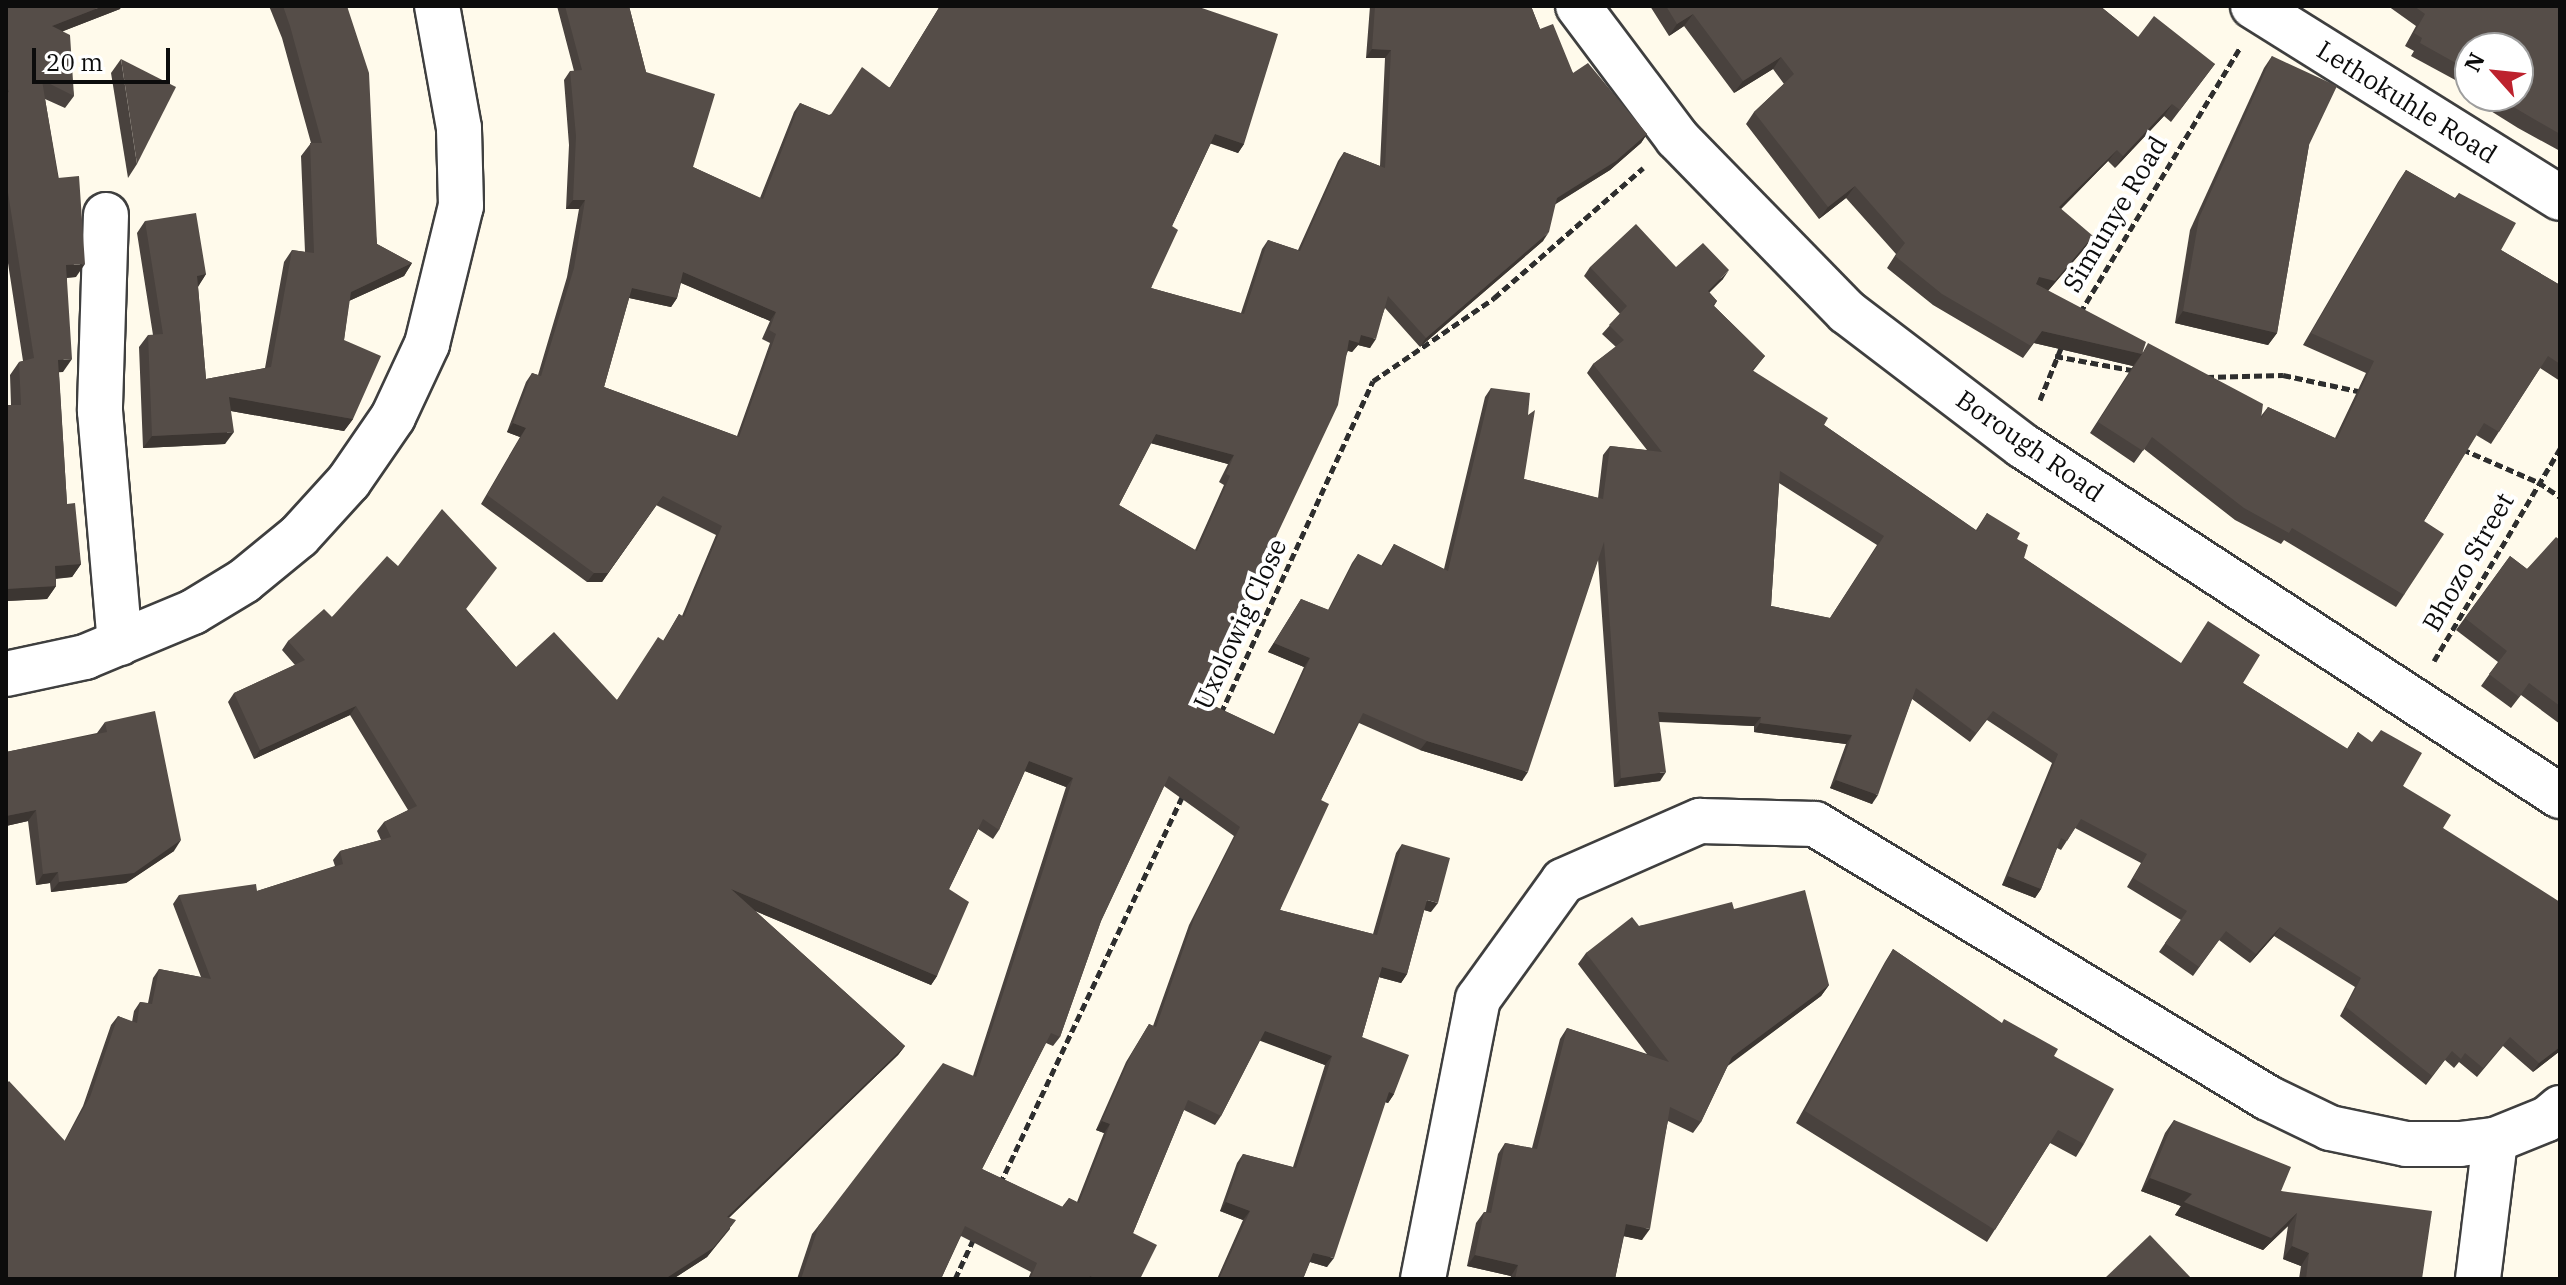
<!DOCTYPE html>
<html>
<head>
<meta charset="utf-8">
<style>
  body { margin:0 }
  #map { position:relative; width:2566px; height:1285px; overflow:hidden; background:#fffaeb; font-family:"IBM Plex Serif",serif }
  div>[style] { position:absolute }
  .path>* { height:5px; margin-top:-2.5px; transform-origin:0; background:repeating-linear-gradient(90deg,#2e2e2e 0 8px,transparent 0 12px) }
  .roads { filter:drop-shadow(2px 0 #3f3f3f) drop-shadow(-2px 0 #3f3f3f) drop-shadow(0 2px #3f3f3f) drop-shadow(0 -2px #3f3f3f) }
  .street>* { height:44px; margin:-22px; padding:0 22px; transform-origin:22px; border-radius:22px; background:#fff }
  .wall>* { inset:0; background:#49423e }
  .shaded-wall>* { inset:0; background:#3c3632 }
  .building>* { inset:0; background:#554d48 }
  span { translate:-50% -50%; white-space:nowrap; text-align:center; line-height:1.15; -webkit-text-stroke:8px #fff; paint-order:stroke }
  .street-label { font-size:26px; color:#0c0c0c }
  .frame { position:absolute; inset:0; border:8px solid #0c0c0c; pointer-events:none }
  .north { position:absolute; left:2454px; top:32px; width:80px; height:80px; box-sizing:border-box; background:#fff; border:2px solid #9e9e9e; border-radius:50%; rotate:297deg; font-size:22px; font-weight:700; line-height:32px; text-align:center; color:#0c0c0c }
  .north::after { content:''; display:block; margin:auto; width:28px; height:36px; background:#bd222e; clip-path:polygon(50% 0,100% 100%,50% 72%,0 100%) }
  .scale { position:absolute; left:32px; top:48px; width:138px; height:36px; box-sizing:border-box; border:4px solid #0c0c0c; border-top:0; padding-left:10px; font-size:24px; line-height:28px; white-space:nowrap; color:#0c0c0c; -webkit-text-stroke:6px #fff; paint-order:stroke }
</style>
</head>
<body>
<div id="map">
  <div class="path">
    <i style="left:2080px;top:313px;width:310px;rotate:-58.9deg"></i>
    <i style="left:2055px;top:356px;width:83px;rotate:10.4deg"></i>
    <i style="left:2206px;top:377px;width:77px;rotate:-1.5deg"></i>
    <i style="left:2283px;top:375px;width:81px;rotate:12.1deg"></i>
    <i style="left:2040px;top:400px;width:61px;rotate:-68deg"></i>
    <i style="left:2462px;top:449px;width:83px;rotate:23.5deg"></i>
    <i style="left:2538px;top:482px;width:27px;rotate:34deg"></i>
    <i style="left:2434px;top:661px;width:247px;rotate:-59.3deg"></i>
    <i style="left:1221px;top:713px;width:365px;rotate:-65.4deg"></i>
    <i style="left:1373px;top:381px;width:147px;rotate:-34.4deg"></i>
    <i style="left:1494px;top:298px;width:198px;rotate:-41.1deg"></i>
    <i style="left:1000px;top:1184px;width:430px;rotate:-64.8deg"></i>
    <i style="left:955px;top:1279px;width:47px;rotate:-65.1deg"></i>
  </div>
  <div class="roads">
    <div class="street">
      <i style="left:1578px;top:6px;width:165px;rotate:53.1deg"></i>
      <i style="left:1677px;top:138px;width:243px;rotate:45.7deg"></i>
      <i style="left:1847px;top:312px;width:221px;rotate:37.3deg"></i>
      <i style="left:2023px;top:446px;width:641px;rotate:33.1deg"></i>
      <i style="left:2253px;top:6px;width:362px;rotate:32deg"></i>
      <i style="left:106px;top:215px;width:196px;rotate:91.8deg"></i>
      <i style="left:100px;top:411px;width:233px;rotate:85.1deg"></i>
      <i style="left:6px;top:674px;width:81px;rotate:-12.1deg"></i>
      <i style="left:85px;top:657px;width:117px;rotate:-22.6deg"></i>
      <i style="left:193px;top:612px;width:60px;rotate:-31.3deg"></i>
      <i style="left:244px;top:581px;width:71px;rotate:-39.3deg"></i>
      <i style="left:299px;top:536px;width:74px;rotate:-47.7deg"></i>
      <i style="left:349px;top:481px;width:78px;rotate:-55.5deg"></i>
      <i style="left:393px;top:417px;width:81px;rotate:-65deg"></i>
      <i style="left:427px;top:344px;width:142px;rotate:-76.2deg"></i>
      <i style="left:461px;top:206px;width:78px;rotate:-91.5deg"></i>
      <i style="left:459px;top:128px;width:124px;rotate:-100.2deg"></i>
      <i style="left:1423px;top:1279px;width:285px;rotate:-78.9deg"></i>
      <i style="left:1478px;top:999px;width:145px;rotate:-54.2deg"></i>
      <i style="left:1563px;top:881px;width:150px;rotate:-23.7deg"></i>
      <i style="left:1700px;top:821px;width:115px;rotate:1.5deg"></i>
      <i style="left:1815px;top:824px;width:529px;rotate:31.17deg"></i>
      <i style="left:2268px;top:1098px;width:69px;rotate:25.8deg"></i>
      <i style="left:2330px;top:1128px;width:78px;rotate:11.9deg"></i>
      <i style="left:2406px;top:1144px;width:54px"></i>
      <i style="left:2460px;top:1144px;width:35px;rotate:-7deg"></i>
      <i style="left:2495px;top:1140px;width:56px;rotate:-22deg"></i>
      <i style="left:2547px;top:1119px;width:17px;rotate:-40deg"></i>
      <i style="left:2478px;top:1279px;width:140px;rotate:-83deg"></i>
    </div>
  </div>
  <div class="wall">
    <i style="clip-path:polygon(6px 6px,120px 9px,63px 31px,74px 96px,65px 108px,45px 99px,76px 277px,67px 278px,63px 372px,59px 372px,67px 504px,81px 564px,72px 577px,56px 579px,56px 586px,47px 599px,6px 601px,6px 405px,11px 405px,10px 375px,19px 362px,23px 361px,6px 250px)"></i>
    <i style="clip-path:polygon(269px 6px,347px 6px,377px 244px,412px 263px,404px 276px,349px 301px,344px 340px,353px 419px,344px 431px,231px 411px,225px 444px,143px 448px,139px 347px,148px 335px,153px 335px,137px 233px,145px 221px,206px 274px,198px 286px,206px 379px,265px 368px,284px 262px,292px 250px,305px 252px,301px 156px,311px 143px,282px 38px)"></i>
    <i style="clip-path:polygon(evenodd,557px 6px,629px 6px,646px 72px,693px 167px,760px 198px,794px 112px,800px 103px,829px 115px,890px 87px,940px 6px,1196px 6px,1244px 144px,1238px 153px,1211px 143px,1172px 226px,1151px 288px,1241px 313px,1262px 249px,1268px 240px,1298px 250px,1338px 161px,1344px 152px,1380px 166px,1385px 58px,1366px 58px,1370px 6px,1531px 6px,1540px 29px,1573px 73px,1647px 134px,1641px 143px,1610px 170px,1555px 204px,1543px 241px,1420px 347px,1385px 308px,1370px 348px,1358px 345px,1352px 352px,1348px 351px,1226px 643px,1208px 703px,1274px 734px,1304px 667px,1268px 652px,1301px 599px,1328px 610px,1352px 563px,1358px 554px,1381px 566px,1394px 544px,1444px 569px,1485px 397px,1491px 388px,1524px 479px,1598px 498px,1603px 455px,1610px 446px,1647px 450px,1587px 373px,1593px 364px,1616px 347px,1602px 334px,1620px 314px,1584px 276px,1590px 267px,1676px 267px,1723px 279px,1709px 292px,1717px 301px,1714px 306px,1765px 356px,1753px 371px,1824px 425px,1976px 530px,1987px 513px,2017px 539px,2024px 558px,2180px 663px,2243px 683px,2347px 749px,2358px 732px,2403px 786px,2443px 828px,2560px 1051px,2533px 1072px,2503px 1046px,2477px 1077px,2459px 1062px,2454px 1068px,2445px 1060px,2426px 1085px,2340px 1016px,2355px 987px,2274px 936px,2250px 963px,2219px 940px,2193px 976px,2159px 952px,2181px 920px,2127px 887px,2141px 863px,2075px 828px,2061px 850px,2057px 848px,2041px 889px,2035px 898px,2002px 885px,2052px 763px,1987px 720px,1970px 742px,1912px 699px,1872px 804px,1830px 788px,1846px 744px,1754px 732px,1754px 726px,1659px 722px,1660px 781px,1614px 787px,1598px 559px,1522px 781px,1420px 750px,1359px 723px,1321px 800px,1280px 910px,1373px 934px,1396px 853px,1402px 844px,1431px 912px,1424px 910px,1407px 974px,1401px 983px,1379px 977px,1362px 1037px,1394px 1094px,1388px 1103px,1385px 1102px,1327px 1267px,1310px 1262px,1303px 1279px,1217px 1279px,1243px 1220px,1220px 1211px,1237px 1163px,1243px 1154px,1293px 1167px,1325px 1065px,1260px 1040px,1221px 1116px,1215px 1125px,1184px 1110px,1133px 1233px,1140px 1279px,1028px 1279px,1031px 1272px,961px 1236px,941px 1279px,797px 1279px,812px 1234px,819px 1225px,973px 1076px,1066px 787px,1025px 771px,999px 830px,993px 839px,978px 829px,949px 889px,937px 976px,931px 985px,755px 911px,905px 1046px,898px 1055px,729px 1218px,730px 1229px,707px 1257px,673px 1279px,6px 1279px,65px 1140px,83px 1106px,111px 1025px,118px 1016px,132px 1022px,134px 1011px,140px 1002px,148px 1003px,153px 978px,159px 969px,201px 977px,173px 904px,179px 895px,257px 891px,335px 866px,333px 860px,340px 851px,381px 840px,377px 831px,384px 822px,408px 810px,350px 715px,254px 759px,228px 702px,234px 693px,295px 665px,282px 650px,288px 641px,332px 617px,398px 566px,466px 609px,516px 667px,617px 700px,663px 641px,679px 614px,682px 616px,716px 535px,656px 505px,602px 582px,587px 582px,481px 504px,520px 437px,507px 432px,526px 382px,532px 373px,538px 375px,567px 277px,579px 209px,566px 209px,569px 145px,564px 80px,570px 71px,574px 71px,557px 6px,681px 283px,770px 321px,762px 339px,770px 343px,737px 436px,604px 387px,629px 298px,671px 307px,677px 298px,681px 283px,557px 6px,1151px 443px,1228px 464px,1219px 482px,1224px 485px,1195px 550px,1119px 505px,1151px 443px,557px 6px,1779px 483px,1877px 545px,1830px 618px,1771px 606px,1779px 483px,557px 6px,1164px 786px,1234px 836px,1189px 925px,1153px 1026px,1149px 1024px,1126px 1062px,1096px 1130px,1104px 1133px,1077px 1202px,1069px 1198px,1062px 1207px,982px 1169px,1046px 1043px,1053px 1046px,1060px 1037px,1101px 921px,1164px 786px)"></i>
    <i style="clip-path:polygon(1650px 6px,2100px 6px,2138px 37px,2215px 64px,2171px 122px,2164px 116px,2115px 168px,2108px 161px,2061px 209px,2085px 248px,2048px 291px,2142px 352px,2261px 416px,2268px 407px,2335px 438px,2366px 373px,2303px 345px,2398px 182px,2406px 170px,2455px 198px,2459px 193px,2501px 250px,2560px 285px,2560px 381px,2540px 368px,2491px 444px,2476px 435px,2424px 521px,2404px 595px,2396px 607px,2284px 540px,2281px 544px,2235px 520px,2144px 449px,2134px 463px,2090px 433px,2133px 366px,2034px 343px,2023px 358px,1933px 305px,1887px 268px,1896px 254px,1846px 198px,1819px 219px,1746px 124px,1754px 112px,1784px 84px,1773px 69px,1734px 93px,1684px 26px,1669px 36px)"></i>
    <i style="clip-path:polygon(2388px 6px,2560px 6px,2560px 151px,2518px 128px,2470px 98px,2472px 96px,2518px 96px,2470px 48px,2470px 88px,2411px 56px,2414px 51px,2405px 46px,2416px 26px)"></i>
    <i style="clip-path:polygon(2272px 56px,2309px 145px,2277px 333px,2268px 345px,2175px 323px,2190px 230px,2264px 68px)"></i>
    <i style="clip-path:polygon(121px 59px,137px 164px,128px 178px,111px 73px)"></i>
    <i style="clip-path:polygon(2560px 540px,2560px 724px,2521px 695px,2511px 708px,2481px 686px,2498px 662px,2456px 630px,2510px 556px,2527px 569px)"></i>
    <i style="clip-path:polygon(105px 722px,174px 851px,126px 883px,51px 892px,50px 883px,36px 885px,28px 821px,6px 826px,6px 752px,97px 733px)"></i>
    <i style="clip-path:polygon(1734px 909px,1829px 985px,1821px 996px,1728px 1065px,1701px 1122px,1693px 1133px,1668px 1121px,1642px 1240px,1624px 1236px,1615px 1279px,1510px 1279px,1511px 1276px,1467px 1266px,1476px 1223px,1484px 1212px,1486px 1212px,1498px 1154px,1505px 1143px,1532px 1148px,1560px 1039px,1567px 1028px,1647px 1054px,1578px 964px,1586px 953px,1639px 926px)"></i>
    <i style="clip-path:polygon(1893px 949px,2001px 1023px,2054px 1056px,2084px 1144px,2076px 1157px,2050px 1143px,1987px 1242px,1796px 1123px,1885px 962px)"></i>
    <i style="clip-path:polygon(2174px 1120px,2281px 1191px,2422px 1279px,2299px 1279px,2301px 1266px,2283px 1259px,2288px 1226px,2263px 1250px,2175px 1215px,2181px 1206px,2141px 1191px,2165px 1133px)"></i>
  </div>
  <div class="shaded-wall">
    <i style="clip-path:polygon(103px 6px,122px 6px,120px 9px,43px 39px,52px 26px)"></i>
    <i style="clip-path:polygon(1693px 14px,1684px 26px,1669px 36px,1677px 24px)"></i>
    <i style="clip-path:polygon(1372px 49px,1391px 50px,1385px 58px,1366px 58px)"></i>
    <i style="clip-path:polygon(1781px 57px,1773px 69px,1734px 93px,1743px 81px)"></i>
    <i style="clip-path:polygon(2172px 104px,2164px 116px,2115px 168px,2123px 156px)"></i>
    <i style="clip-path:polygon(1215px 134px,1244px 144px,1238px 153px,1209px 143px)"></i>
    <i style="clip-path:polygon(1647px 134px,1641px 143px,1610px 170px,1551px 207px,1557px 198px)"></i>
    <i style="clip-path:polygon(2117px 150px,2108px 161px,2051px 219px,2059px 207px)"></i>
    <i style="clip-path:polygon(1855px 186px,1846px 198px,1819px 219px,1828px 207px)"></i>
    <i style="clip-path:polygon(573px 200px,585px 200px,579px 209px,566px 209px)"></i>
    <i style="clip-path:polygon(1549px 232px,1543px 241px,1420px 347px,1426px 338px)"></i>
    <i style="clip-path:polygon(2093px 236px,2085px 248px,2046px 293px,2031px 289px,2039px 277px)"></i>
    <i style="clip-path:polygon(412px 263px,404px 276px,342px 304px,351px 292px)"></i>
    <i style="clip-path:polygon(85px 264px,76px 277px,57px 278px,66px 265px)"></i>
    <i style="clip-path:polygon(1729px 270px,1723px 279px,1702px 300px,1708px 291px)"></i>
    <i style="clip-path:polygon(683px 272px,776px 312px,770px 321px,677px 281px)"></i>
    <i style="clip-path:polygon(206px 274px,198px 287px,197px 276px)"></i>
    <i style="clip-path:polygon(632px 288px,677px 298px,671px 307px,625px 297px)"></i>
    <i style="clip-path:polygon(2183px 311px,2277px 333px,2268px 345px,2175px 323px)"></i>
    <i style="clip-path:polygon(2042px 331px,2142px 354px,2133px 366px,2034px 343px)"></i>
    <i style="clip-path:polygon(1361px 335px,1376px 339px,1370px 348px,1358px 345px,1352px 352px,1343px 349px,1349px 340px)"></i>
    <i style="clip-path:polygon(72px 359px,63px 372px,49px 373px,58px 360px)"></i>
    <i style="clip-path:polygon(229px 397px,353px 419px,344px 431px,220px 409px)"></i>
    <i style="clip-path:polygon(513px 423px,526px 428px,520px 437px,507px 432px)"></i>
    <i style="clip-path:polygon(234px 432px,225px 444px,143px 448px,152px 436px)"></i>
    <i style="clip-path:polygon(1156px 434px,1234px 455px,1228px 464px,1150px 443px)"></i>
    <i style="clip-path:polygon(663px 496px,602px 582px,587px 582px,594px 573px)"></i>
    <i style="clip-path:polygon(81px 564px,72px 577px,46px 579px,55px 566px)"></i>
    <i style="clip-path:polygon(56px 586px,47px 599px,6px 601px,6px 589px)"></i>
    <i style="clip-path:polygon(1274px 643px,1310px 658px,1304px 667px,1268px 652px)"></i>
    <i style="clip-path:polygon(356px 706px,350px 715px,254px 759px,260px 750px)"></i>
    <i style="clip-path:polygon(1658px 712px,1761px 717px,1754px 726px,1652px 721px)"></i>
    <i style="clip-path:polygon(1760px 723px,1852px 735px,1846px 744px,1754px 732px)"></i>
    <i style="clip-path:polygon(1427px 741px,1528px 772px,1522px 781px,1420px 750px)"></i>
    <i style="clip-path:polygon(1029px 761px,1073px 778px,1066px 787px,1022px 770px)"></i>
    <i style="clip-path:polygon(1666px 772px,1660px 781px,1614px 787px,1621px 778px)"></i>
    <i style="clip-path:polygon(1836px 780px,1878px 795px,1872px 804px,1830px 788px)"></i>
    <i style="clip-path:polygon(36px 810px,28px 821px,6px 826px,6px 816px)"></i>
    <i style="clip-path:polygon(181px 840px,174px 851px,126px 883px,51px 892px,59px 882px)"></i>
    <i style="clip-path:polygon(58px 872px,50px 883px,36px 885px,43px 874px)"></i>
    <i style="clip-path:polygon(2008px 876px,2041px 889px,2035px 898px,2002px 885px)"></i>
    <i style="clip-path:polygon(731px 889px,937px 976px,931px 985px,725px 898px)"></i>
    <i style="clip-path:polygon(1427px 900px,1438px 903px,1431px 912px,1421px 909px)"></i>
    <i style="clip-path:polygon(2280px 927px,2274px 936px,2250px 963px,2256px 954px)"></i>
    <i style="clip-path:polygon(1382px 967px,1407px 974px,1401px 983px,1375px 976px)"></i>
    <i style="clip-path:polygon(1829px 985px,1821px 996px,1725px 1068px,1732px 1057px)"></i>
    <i style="clip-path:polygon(1265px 1031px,1332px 1056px,1325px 1065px,1258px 1040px)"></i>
    <i style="clip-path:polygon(905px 1046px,898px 1055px,720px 1226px,727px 1217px)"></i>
    <i style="clip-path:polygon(2560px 1047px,2560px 1051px,2533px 1072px,2539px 1063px)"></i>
    <i style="clip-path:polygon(1389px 1092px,1394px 1094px,1388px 1103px,1382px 1101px)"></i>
    <i style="clip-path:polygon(1102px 1121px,1110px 1124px,1104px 1133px,1096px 1130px)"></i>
    <i style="clip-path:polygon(2150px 1178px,2297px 1213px,2288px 1226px,2263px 1250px,2175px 1215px,2181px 1206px,2141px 1191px)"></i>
    <i style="clip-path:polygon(1226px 1202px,1250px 1211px,1243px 1220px,1220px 1211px)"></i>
    <i style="clip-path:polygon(736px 1220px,707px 1257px,673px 1279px,665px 1279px)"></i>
    <i style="clip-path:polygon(1626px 1224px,1650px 1229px,1642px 1240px,1618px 1235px)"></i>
    <i style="clip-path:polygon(2292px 1246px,2309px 1253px,2301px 1266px,2283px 1259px)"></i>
    <i style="clip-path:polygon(1313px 1253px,1334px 1258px,1327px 1267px,1307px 1261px)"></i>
    <i style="clip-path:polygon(1475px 1255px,1518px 1265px,1511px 1276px,1467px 1266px)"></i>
  </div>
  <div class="building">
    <i style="clip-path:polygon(6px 6px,103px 6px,52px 26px,70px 35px,74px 96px,42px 80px,58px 178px,79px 176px,85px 264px,66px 265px,72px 359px,58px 360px,67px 504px,75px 503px,81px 564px,55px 566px,56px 586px,6px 589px,6px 405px,21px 405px,19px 362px,34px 358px,6px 180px,6px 93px,9px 92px,6px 84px)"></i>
    <i style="clip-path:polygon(283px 6px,347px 6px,369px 73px,377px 244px,412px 263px,351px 292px,344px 340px,381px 356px,353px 419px,229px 397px,234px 432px,152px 436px,148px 335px,163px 334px,145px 221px,196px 213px,206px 274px,197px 276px,206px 379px,271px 367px,292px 250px,314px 253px,310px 143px,322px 143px,290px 26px)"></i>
    <i style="clip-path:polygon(evenodd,565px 6px,629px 6px,646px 72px,715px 94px,693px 167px,763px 199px,800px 103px,830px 116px,862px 67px,890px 88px,940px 6px,1196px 6px,1278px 34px,1244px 144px,1215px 134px,1172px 226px,1178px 230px,1151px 288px,1244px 314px,1268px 240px,1300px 251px,1344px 152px,1385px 168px,1391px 50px,1372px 49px,1375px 6px,1531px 6px,1540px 29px,1553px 24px,1573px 73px,1588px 63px,1647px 134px,1616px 161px,1557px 198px,1549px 232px,1426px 338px,1388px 296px,1376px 339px,1361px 335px,1359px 343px,1349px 340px,1338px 405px,1226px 643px,1233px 647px,1208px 703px,1275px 735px,1310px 658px,1274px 643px,1301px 599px,1329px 610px,1358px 554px,1383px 566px,1394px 544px,1448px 571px,1491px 388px,1530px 393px,1528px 415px,1535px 410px,1524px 479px,1603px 499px,1610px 446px,1662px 452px,1593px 364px,1624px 340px,1609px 325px,1627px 306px,1590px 267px,1636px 224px,1676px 267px,1703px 243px,1729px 270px,1708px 291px,1717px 301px,1713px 305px,1765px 356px,1752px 370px,1828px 418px,1824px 425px,1977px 531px,1987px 513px,2020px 533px,2017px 539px,2028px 545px,2024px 558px,2181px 663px,2208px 621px,2260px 655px,2243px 683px,2348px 749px,2358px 732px,2372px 742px,2381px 730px,2422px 753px,2403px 786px,2451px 815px,2443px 828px,2560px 902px,2560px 1047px,2539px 1063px,2510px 1037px,2483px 1068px,2465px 1053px,2461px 1059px,2452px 1051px,2432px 1076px,2346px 1007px,2361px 978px,2280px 927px,2256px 954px,2226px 931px,2199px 967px,2165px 943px,2187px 911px,2133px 878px,2147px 854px,2081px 819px,2067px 841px,2061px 838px,2041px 889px,2008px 876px,2058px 754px,1993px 711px,1976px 733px,1916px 688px,1878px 795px,1836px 780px,1852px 735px,1760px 723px,1761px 717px,1658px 712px,1666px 772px,1621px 778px,1604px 542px,1528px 772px,1427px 741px,1363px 713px,1321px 800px,1329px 804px,1280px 910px,1377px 935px,1402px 844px,1450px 858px,1438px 903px,1427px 900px,1407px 974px,1382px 967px,1362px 1037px,1409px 1055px,1394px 1094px,1389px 1092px,1334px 1258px,1313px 1253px,1303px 1279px,1219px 1279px,1250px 1211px,1226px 1202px,1243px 1154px,1296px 1168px,1332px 1056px,1265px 1031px,1221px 1116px,1188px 1100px,1133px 1233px,1157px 1245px,1140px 1279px,1096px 1279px,1090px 1276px,1089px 1279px,1030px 1279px,1037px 1263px,965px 1226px,941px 1279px,801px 1279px,819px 1225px,943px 1063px,976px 1077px,1073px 778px,1029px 761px,999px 830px,983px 819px,949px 889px,969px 902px,937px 976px,731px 889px,905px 1046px,727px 1217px,736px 1220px,713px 1248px,665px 1279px,6px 1279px,6px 1084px,9px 1081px,65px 1141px,90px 1097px,118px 1016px,137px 1023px,140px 1002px,152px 1004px,159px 969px,211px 979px,179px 895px,256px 884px,257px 891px,343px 864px,340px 851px,391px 837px,384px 822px,417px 806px,356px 706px,260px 750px,234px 693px,305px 660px,288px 641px,324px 609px,332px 617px,387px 556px,398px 566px,442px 509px,497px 568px,466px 609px,516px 667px,554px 632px,617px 700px,658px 637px,664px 641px,679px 614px,684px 617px,722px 526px,663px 496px,608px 573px,594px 573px,487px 495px,526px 428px,513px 423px,532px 373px,541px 376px,574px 268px,585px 200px,573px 200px,576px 136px,570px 71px,582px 70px,565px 6px,683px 272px,776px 312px,769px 330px,776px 334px,739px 437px,604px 387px,632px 288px,677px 298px,683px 272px,565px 6px,1156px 434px,1234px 455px,1226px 474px,1230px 476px,1197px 551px,1119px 505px,1156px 434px,565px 6px,1780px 471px,1884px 536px,1830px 618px,1771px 606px,1780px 471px,565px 6px,1169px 776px,1240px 827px,1195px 916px,1156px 1027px,1149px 1024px,1132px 1053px,1102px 1121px,1110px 1124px,1079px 1203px,1069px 1198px,1063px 1207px,982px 1169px,1051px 1033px,1060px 1037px,1101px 921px,1169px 776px)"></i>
    <i style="clip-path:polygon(1666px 6px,2100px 6px,2138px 37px,2154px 16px,2215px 64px,2180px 110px,2172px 104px,2123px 156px,2117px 150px,2059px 207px,2093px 236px,2055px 281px,2039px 277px,2036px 284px,2146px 342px,2142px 354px,2148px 343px,2263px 404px,2261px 419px,2268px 407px,2337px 439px,2374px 361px,2311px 333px,2406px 170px,2456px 199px,2459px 193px,2516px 223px,2501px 250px,2560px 285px,2560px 364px,2548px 356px,2499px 432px,2484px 423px,2424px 521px,2444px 534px,2404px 595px,2292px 528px,2289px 533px,2244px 508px,2152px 437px,2143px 451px,2098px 422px,2142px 354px,2042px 331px,2031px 346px,1942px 294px,1895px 256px,1905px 243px,1855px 186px,1828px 207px,1754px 112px,1794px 74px,1781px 57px,1743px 81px,1693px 14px,1677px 24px)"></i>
    <i style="clip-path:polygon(2414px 6px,2560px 6px,2560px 134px,2527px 115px,2495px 96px,2518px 96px,2518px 48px,2470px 48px,2470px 71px,2420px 43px,2422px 38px,2414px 33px,2425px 14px)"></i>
    <i style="clip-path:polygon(2272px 56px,2337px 86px,2309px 145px,2277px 333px,2183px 311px,2199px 218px)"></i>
    <i style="clip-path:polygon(121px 59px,176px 87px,137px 164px)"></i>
    <i style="clip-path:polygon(2556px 537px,2560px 540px,2560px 706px,2529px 683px,2519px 697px,2489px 674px,2507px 651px,2465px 618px,2510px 556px,2527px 569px)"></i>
    <i style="clip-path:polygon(155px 711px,181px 840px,134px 873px,59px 882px,58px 872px,43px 874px,36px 810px,6px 816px,6px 752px,107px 732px,105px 722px)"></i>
    <i style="clip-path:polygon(1805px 890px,1829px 985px,1732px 1057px,1701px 1122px,1670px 1107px,1650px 1229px,1626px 1224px,1615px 1279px,1601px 1277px,1601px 1279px,1515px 1279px,1518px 1265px,1475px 1255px,1484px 1212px,1491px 1213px,1505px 1143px,1537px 1149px,1567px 1028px,1669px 1062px,1586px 953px,1632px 917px,1639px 926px,1732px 902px,1734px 909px)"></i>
    <i style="clip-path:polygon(1893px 949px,2002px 1023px,2004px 1019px,2058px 1049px,2054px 1056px,2114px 1089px,2084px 1144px,2058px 1130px,1995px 1230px,1805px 1111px)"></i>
    <i style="clip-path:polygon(2174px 1120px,2291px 1167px,2281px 1191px,2432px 1211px,2422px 1279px,2306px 1279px,2309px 1253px,2292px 1246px,2297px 1213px,2271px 1238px,2184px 1202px,2192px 1194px,2150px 1178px)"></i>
    <i style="clip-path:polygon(2150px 1235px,2192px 1279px,2104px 1279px)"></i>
  </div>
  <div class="street-label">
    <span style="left:2407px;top:102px;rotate:32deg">Lethokuhle Road</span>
    <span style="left:2115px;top:214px;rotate:-59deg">Simunye Road</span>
    <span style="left:2030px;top:446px;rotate:35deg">Borough Road</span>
    <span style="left:2468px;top:562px;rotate:-60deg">Bhozo Street</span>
    <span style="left:1240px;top:624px;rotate:-65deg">Uxolowig Close</span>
  </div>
  <div class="frame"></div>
  <div class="north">N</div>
  <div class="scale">20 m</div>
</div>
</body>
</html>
